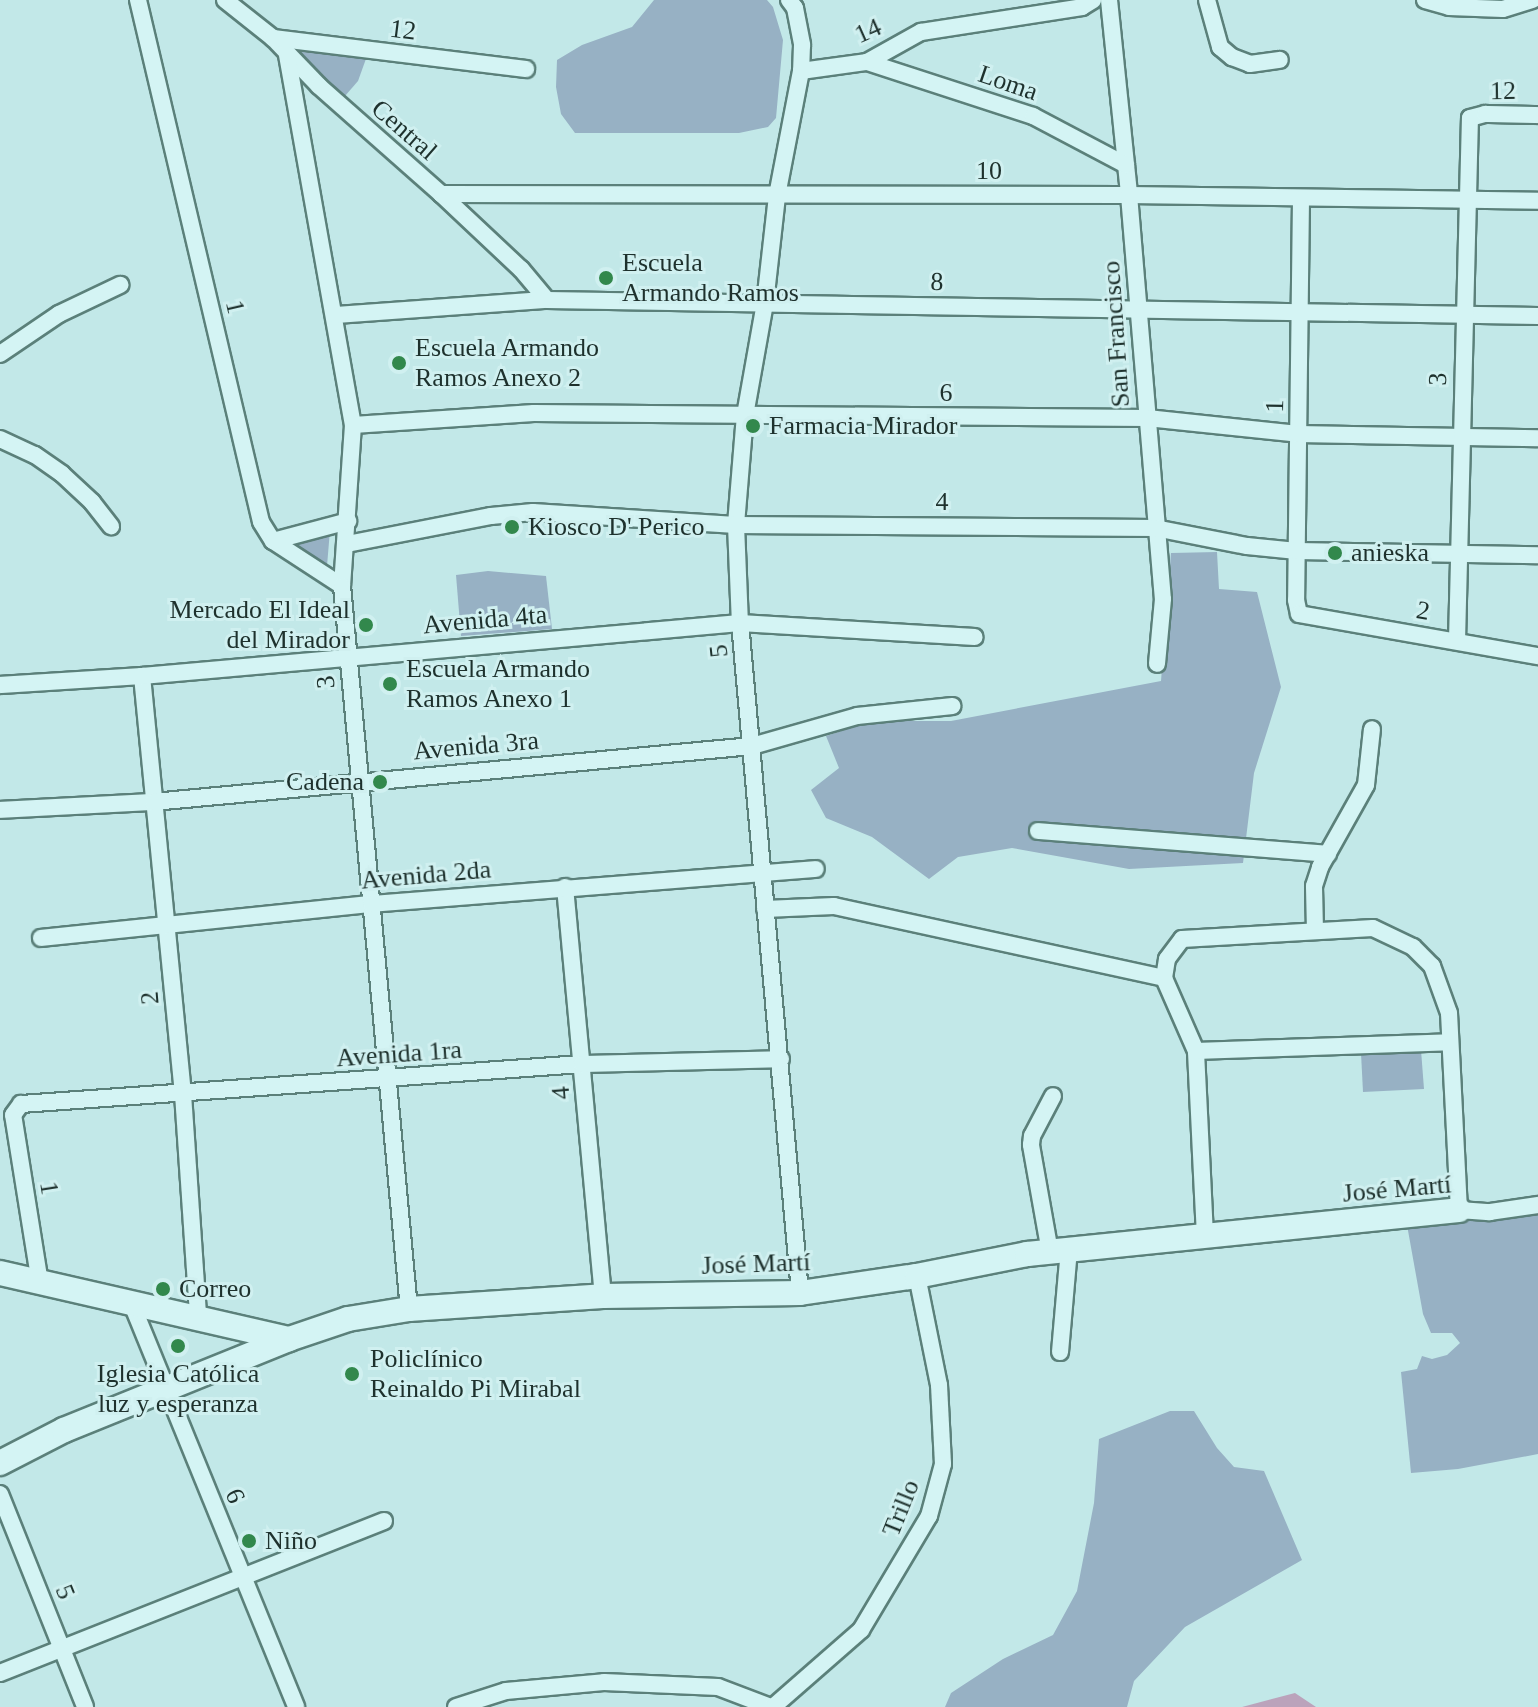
<!DOCTYPE html>
<html>
<head>
<meta charset="utf-8">
<style>
  body { margin:0 }
  #map { position:relative; width:1538px; height:1707px; overflow:hidden; background:#c2e8e8; font-family:"Times New Roman",serif }
  div>[style] { position:absolute }
  .green>* { inset:0; background:#97b1c4 }
  .water>* { inset:0; background:#bba3bb }
  .roads { filter:drop-shadow(2px 0 #5b807a) drop-shadow(-2px 0 #5b807a) drop-shadow(0 2px #5b807a) drop-shadow(0 -2px #5b807a) }
  .street>* { height:16px; margin:-8px; padding:0 8px; transform-origin:8px; border-radius:8px; background:#d4f4f4 }
  .secondary>* { height:24px; margin:-12px; padding:0 12px; transform-origin:12px; border-radius:12px; background:#d4f4f4 }
  .dots>* { width:22px; height:22px; translate:-50% -50%; box-sizing:border-box; border:4px solid #d0f0f0; border-radius:50% }
  span { translate:-50% -50%; white-space:nowrap; text-align:center; line-height:1.15; -webkit-text-stroke:6px #d0f0f0; paint-order:stroke }
  .street-label { font-size:26px; color:#1e312d }
  .poi-label { font-size:26px; color:#1e312d }
  .left { translate:0 -50%; text-align:left }
  .right { translate:-100% -50%; text-align:right }
</style>
</head>
<body>
<div id="map">
  <div class="green">
    <i style="clip-path:polygon(654px 0,767px 0,773px 7px,783px 40px,776px 118px,768px 127px,739px 133px,575px 133px,561px 114px,556px 87px,557px 60px,582px 45px,632px 27px)"></i>
    <i style="clip-path:polygon(304px 47px,367px 56px,358px 81px,345px 96px,298px 58px)"></i>
    <i style="clip-path:polygon(330px 530px,327px 566px,291px 542px)"></i>
    <i style="clip-path:polygon(1217px 552px,1219px 589px,1257px 592px,1281px 687px,1254px 773px,1243px 863px,1129px 869px,1012px 848px,958px 857px,929px 879px,872px 837px,826px 818px,811px 790px,839px 768px,826px 736px,872px 721px,951px 721px,1161px 681px,1171px 553px)"></i>
    <i style="clip-path:polygon(488px 571px,546px 576px,552px 629px,461px 636px,456px 575px)"></i>
    <i style="clip-path:polygon(1421px 1050px,1424px 1089px,1363px 1092px,1361px 1053px)"></i>
    <i style="clip-path:polygon(1490px 1212px,1538px 1215px,1538px 1454px,1458px 1469px,1411px 1473px,1401px 1372px,1417px 1369px,1422px 1356px,1432px 1359px,1447px 1355px,1460px 1343px,1452px 1333px,1431px 1333px,1423px 1314px,1407px 1225px)"></i>
    <i style="clip-path:polygon(1170px 1411px,1194px 1411px,1217px 1448px,1234px 1467px,1264px 1471px,1302px 1560px,1185px 1627px,1134px 1681px,1127px 1707px,945px 1707px,951px 1693px,1003px 1659px,1053px 1635px,1077px 1591px,1094px 1503px,1099px 1439px)"></i>
  </div>
  <div class="water">
    <i style="clip-path:polygon(1295px 1693px,1316px 1707px,1242px 1707px)"></i>
  </div>
  <div class="roads">
    <div class="street">
      <i style="left:138px;top:0;width:536px;rotate:76.74deg"></i>
      <i style="left:261px;top:522px;width:22px;rotate:58deg"></i>
      <i style="left:273px;top:541px;width:82px;rotate:33.1deg"></i>
      <i style="left:225px;top:0;width:61px;rotate:38.4deg"></i>
      <i style="left:273px;top:38px;width:66px;rotate:46.2deg"></i>
      <i style="left:319px;top:86px;width:163px;rotate:41.5deg"></i>
      <i style="left:441px;top:194px;width:110px;rotate:43.2deg"></i>
      <i style="left:521px;top:269px;width:40px;rotate:50deg"></i>
      <i style="left:789px;top:0;width:10px;rotate:53deg"></i>
      <i style="left:795px;top:8px;width:38px;rotate:79deg"></i>
      <i style="left:802px;top:45px;width:26px;rotate:92deg"></i>
      <i style="left:801px;top:71px;width:127px;rotate:100.9deg"></i>
      <i style="left:777px;top:196px;width:108px;rotate:96.4deg"></i>
      <i style="left:765px;top:303px;width:114px;rotate:100.1deg"></i>
      <i style="left:745px;top:415px;width:110px;rotate:94.7deg"></i>
      <i style="left:736px;top:525px;width:98px;rotate:87.7deg"></i>
      <i style="left:740px;top:623px;width:673px;rotate:84.88deg"></i>
      <i style="left:1109px;top:0;width:196px;rotate:84.1deg"></i>
      <i style="left:1129px;top:195px;width:405px;rotate:85.2deg"></i>
      <i style="left:1163px;top:599px;width:65px;rotate:95.3deg"></i>
      <i style="left:1207px;top:0;width:49px;rotate:74.5deg"></i>
      <i style="left:1220px;top:47px;width:16px;rotate:40deg"></i>
      <i style="left:1232px;top:57px;width:19px;rotate:21deg"></i>
      <i style="left:1250px;top:64px;width:30px;rotate:-8deg"></i>
      <i style="left:1425px;top:0;width:25px;rotate:16deg"></i>
      <i style="left:1449px;top:7px;width:54px;rotate:2.1deg"></i>
      <i style="left:1503px;top:9px;width:31px;rotate:-17deg"></i>
      <i style="left:273px;top:38px;width:255px;rotate:7deg"></i>
      <i style="left:287px;top:55px;width:376px;rotate:79.9deg"></i>
      <i style="left:353px;top:425px;width:161px;rotate:93.9deg"></i>
      <i style="left:342px;top:586px;width:726px;rotate:84.71deg"></i>
      <i style="left:867px;top:62px;width:175px;rotate:18deg"></i>
      <i style="left:1033px;top:116px;width:105px;rotate:27.8deg"></i>
      <i style="left:801px;top:71px;width:67px;rotate:-7.8deg"></i>
      <i style="left:867px;top:62px;width:62px;rotate:-29.1deg"></i>
      <i style="left:921px;top:32px;width:163px;rotate:-8.8deg"></i>
      <i style="left:1082px;top:7px;width:13px;rotate:-32deg"></i>
      <i style="left:441px;top:194px;width:688px;rotate:0.08deg"></i>
      <i style="left:1129px;top:195px;width:409px;rotate:0.8deg"></i>
      <i style="left:1301px;top:199px;width:401px;rotate:90.7deg"></i>
      <i style="left:1296px;top:600px;width:14px;rotate:78deg"></i>
      <i style="left:1299px;top:614px;width:243px;rotate:10deg"></i>
      <i style="left:336px;top:315px;width:212px;rotate:-4.1deg"></i>
      <i style="left:547px;top:300px;width:991px;rotate:0.92deg"></i>
      <i style="left:0;top:354px;width:71px;rotate:-34.1deg"></i>
      <i style="left:59px;top:314px;width:68px;rotate:-25.4deg"></i>
      <i style="left:353px;top:425px;width:181px;rotate:-3.8deg"></i>
      <i style="left:534px;top:413px;width:613px;rotate:0.47deg"></i>
      <i style="left:1147px;top:418px;width:152px;rotate:6deg"></i>
      <i style="left:1298px;top:434px;width:240px;rotate:1deg"></i>
      <i style="left:0;top:439px;width:38px;rotate:25deg"></i>
      <i style="left:35px;top:455px;width:33px;rotate:35deg"></i>
      <i style="left:62px;top:474px;width:41px;rotate:43deg"></i>
      <i style="left:92px;top:502px;width:31px;rotate:52deg"></i>
      <i style="left:273px;top:541px;width:78px;rotate:-14.9deg"></i>
      <i style="left:347px;top:544px;width:147px;rotate:-11deg"></i>
      <i style="left:491px;top:516px;width:42px;rotate:-5.4deg"></i>
      <i style="left:533px;top:512px;width:203px;rotate:3.7deg"></i>
      <i style="left:736px;top:525px;width:419px;rotate:0.4deg"></i>
      <i style="left:1155px;top:528px;width:94px;rotate:11.1deg"></i>
      <i style="left:1247px;top:546px;width:50px;rotate:5.7deg"></i>
      <i style="left:1297px;top:551px;width:241px;rotate:1deg"></i>
      <i style="left:1457px;top:641px;width:523px;rotate:-88.58deg"></i>
      <i style="left:1470px;top:118px;width:16px;rotate:-15deg"></i>
      <i style="left:1485px;top:114px;width:53px;rotate:1.1deg"></i>
      <i style="left:142px;top:676px;width:420px;rotate:84.4deg"></i>
      <i style="left:183px;top:1094px;width:223px;rotate:86.1deg"></i>
      <i style="left:0;top:685px;width:142px;rotate:-3.6deg"></i>
      <i style="left:142px;top:676px;width:600px;rotate:-5.06deg"></i>
      <i style="left:740px;top:623px;width:235px;rotate:3.4deg"></i>
      <i style="left:0;top:810px;width:153px;rotate:-3deg"></i>
      <i style="left:153px;top:802px;width:602px;rotate:-5.34deg"></i>
      <i style="left:752px;top:746px;width:109px;rotate:-15.9deg"></i>
      <i style="left:857px;top:716px;width:96px;rotate:-6deg"></i>
      <i style="left:1038px;top:831px;width:291px;rotate:4.5deg"></i>
      <i style="left:565px;top:887px;width:411px;rotate:84.7deg"></i>
      <i style="left:765px;top:909px;width:69px;rotate:-2.5deg"></i>
      <i style="left:834px;top:906px;width:338px;rotate:12.3deg"></i>
      <i style="left:1315px;top:931px;width:45px;rotate:-91.3deg"></i>
      <i style="left:1314px;top:886px;width:20px;rotate:-72deg"></i>
      <i style="left:1320px;top:867px;width:94px;rotate:-60.7deg"></i>
      <i style="left:1366px;top:785px;width:56px;rotate:-83.9deg"></i>
      <i style="left:41px;top:938px;width:332px;rotate:-5.9deg"></i>
      <i style="left:371px;top:904px;width:446px;rotate:-4.5deg"></i>
      <i style="left:1196px;top:1051px;width:253px;rotate:-2deg"></i>
      <i style="left:1205px;top:1236px;width:185px;rotate:-92.8deg"></i>
      <i style="left:1196px;top:1051px;width:80px;rotate:-113.7deg"></i>
      <i style="left:1164px;top:978px;width:19px;rotate:-81deg"></i>
      <i style="left:1167px;top:959px;width:25px;rotate:-53deg"></i>
      <i style="left:1182px;top:939px;width:191px;rotate:-3.3deg"></i>
      <i style="left:1373px;top:928px;width:44px;rotate:25.4deg"></i>
      <i style="left:1413px;top:947px;width:27px;rotate:45deg"></i>
      <i style="left:1432px;top:966px;width:50px;rotate:70.1deg"></i>
      <i style="left:1449px;top:1013px;width:197px;rotate:87.1deg"></i>
      <i style="left:1459px;top:1210px;width:31px;rotate:4deg"></i>
      <i style="left:1490px;top:1212px;width:49px;rotate:-8.3deg"></i>
      <i style="left:1050px;top:1252px;width:109px;rotate:-100.1deg"></i>
      <i style="left:1031px;top:1145px;width:9px;rotate:-84deg"></i>
      <i style="left:1032px;top:1136px;width:45px;rotate:-62.3deg"></i>
      <i style="left:40px;top:1283px;width:170px;rotate:-99.1deg"></i>
      <i style="left:13px;top:1115px;width:14px;rotate:-54deg"></i>
      <i style="left:21px;top:1104px;width:562px;rotate:-4.08deg"></i>
      <i style="left:582px;top:1064px;width:199px;rotate:-1.4deg"></i>
      <i style="left:131px;top:1302px;width:437px;rotate:67.8deg"></i>
      <i style="left:1060px;top:1352px;width:102px;rotate:-85deg"></i>
      <i style="left:0;top:1494px;width:229px;rotate:68.2deg"></i>
      <i style="left:0;top:1673px;width:413px;rotate:-21.6deg"></i>
      <i style="left:456px;top:1707px;width:52px;rotate:-17.7deg"></i>
      <i style="left:506px;top:1691px;width:98px;rotate:-5.2deg"></i>
      <i style="left:604px;top:1682px;width:114px;rotate:2.5deg"></i>
      <i style="left:718px;top:1687px;width:57px;rotate:20.7deg"></i>
      <i style="left:773px;top:1707px;width:117px;rotate:-41.2deg"></i>
      <i style="left:861px;top:1630px;width:133px;rotate:-59.2deg"></i>
      <i style="left:929px;top:1516px;width:54px;rotate:-74.9deg"></i>
      <i style="left:943px;top:1464px;width:79px;rotate:-92.9deg"></i>
      <i style="left:939px;top:1385px;width:111px;rotate:-101.4deg"></i>
    </div>
    <div class="secondary">
      <i style="left:0;top:1273px;width:296px;rotate:12.9deg"></i>
      <i style="left:0;top:1463px;width:72px;rotate:-27.3deg"></i>
      <i style="left:64px;top:1430px;width:243px;rotate:-22deg"></i>
      <i style="left:289px;top:1339px;width:62px;rotate:-18.7deg"></i>
      <i style="left:348px;top:1319px;width:62px;rotate:-9.3deg"></i>
      <i style="left:409px;top:1309px;width:194px;rotate:-3.8deg"></i>
      <i style="left:603px;top:1296px;width:197px;rotate:-0.9deg"></i>
      <i style="left:800px;top:1293px;width:118px;rotate:-8.3deg"></i>
      <i style="left:917px;top:1276px;width:112px;rotate:-11.3deg"></i>
      <i style="left:1027px;top:1254px;width:434px;rotate:-5.8deg"></i>
    </div>
  </div>
  <div class="dots">
    <i style="left:606px;top:278px;background:#32884c"></i>
    <i style="left:399px;top:363px;background:#32884c"></i>
    <i style="left:753px;top:426px;background:#32884c"></i>
    <i style="left:512px;top:527px;background:#32884c"></i>
    <i style="left:1335px;top:553px;background:#32884c"></i>
    <i style="left:366px;top:625px;background:#32884c"></i>
    <i style="left:390px;top:684px;background:#32884c"></i>
    <i style="left:380px;top:782px;background:#32884c"></i>
    <i style="left:163px;top:1289px;background:#32884c"></i>
    <i style="left:178px;top:1346px;background:#32884c"></i>
    <i style="left:352px;top:1374px;background:#32884c"></i>
    <i style="left:249px;top:1541px;background:#32884c"></i>
  </div>
  <div class="street-label">
    <span style="left:403px;top:30px;rotate:7deg">12</span>
    <span style="left:868px;top:31px;rotate:-24deg">14</span>
    <span style="left:1008px;top:83px;rotate:19deg">Loma</span>
    <span style="left:1503px;top:91px;rotate:-1deg">12</span>
    <span style="left:404px;top:130px;rotate:41deg">Central</span>
    <span style="left:989px;top:171px">10</span>
    <span style="left:937px;top:282px;rotate:1deg">8</span>
    <span style="left:235px;top:307px;rotate:77deg">1</span>
    <span style="left:1116px;top:334px;rotate:-94deg">San Francisco</span>
    <span style="left:1438px;top:379px;rotate:-89deg">3</span>
    <span style="left:946px;top:393px">6</span>
    <span style="left:1275px;top:406px;rotate:-89deg">1</span>
    <span style="left:942px;top:502px">4</span>
    <span style="left:1423px;top:611px;rotate:10deg">2</span>
    <span style="left:485px;top:620px;rotate:-5deg">Avenida 4ta</span>
    <span style="left:719px;top:651px;rotate:-96deg">5</span>
    <span style="left:326px;top:682px;rotate:-94deg">3</span>
    <span style="left:476px;top:746px;rotate:-5deg">Avenida 3ra</span>
    <span style="left:426px;top:875px;rotate:-5deg">Avenida 2da</span>
    <span style="left:150px;top:998px;rotate:-95deg">2</span>
    <span style="left:399px;top:1054px;rotate:-4deg">Avenida 1ra</span>
    <span style="left:561px;top:1093px;rotate:-95deg">4</span>
    <span style="left:49px;top:1188px;rotate:81deg">1</span>
    <span style="left:1397px;top:1189px;rotate:-5deg">José Martí</span>
    <span style="left:756px;top:1264px;rotate:-2deg">José Martí</span>
    <span style="left:235px;top:1496px;rotate:68deg">6</span>
    <span style="left:901px;top:1508px;rotate:-68deg">Trillo</span>
    <span style="left:65px;top:1592px;rotate:68deg">5</span>
  </div>
  <div class="poi-label">
    <span class="left" style="left:622px;top:278px">Escuela<br>Armando Ramos</span>
    <span class="left" style="left:415px;top:363px">Escuela Armando<br>Ramos Anexo 2</span>
    <span class="left" style="left:769px;top:426px">Farmacia Mirador</span>
    <span class="left" style="left:528px;top:527px">Kiosco D' Perico</span>
    <span class="left" style="left:1351px;top:553px">anieska</span>
    <span class="right" style="left:350px;top:625px">Mercado El Ideal<br>del Mirador</span>
    <span class="left" style="left:406px;top:684px">Escuela Armando<br>Ramos Anexo 1</span>
    <span class="right" style="left:364px;top:782px">Cadena</span>
    <span class="left" style="left:179px;top:1289px">Correo</span>
    <span class="left" style="left:370px;top:1374px">Policlínico<br>Reinaldo Pi Mirabal</span>
    <span style="left:178px;top:1389px">Iglesia Católica<br>luz y esperanza</span>
    <span class="left" style="left:265px;top:1541px">Niño</span>
  </div>
</div>
</body>
</html>
